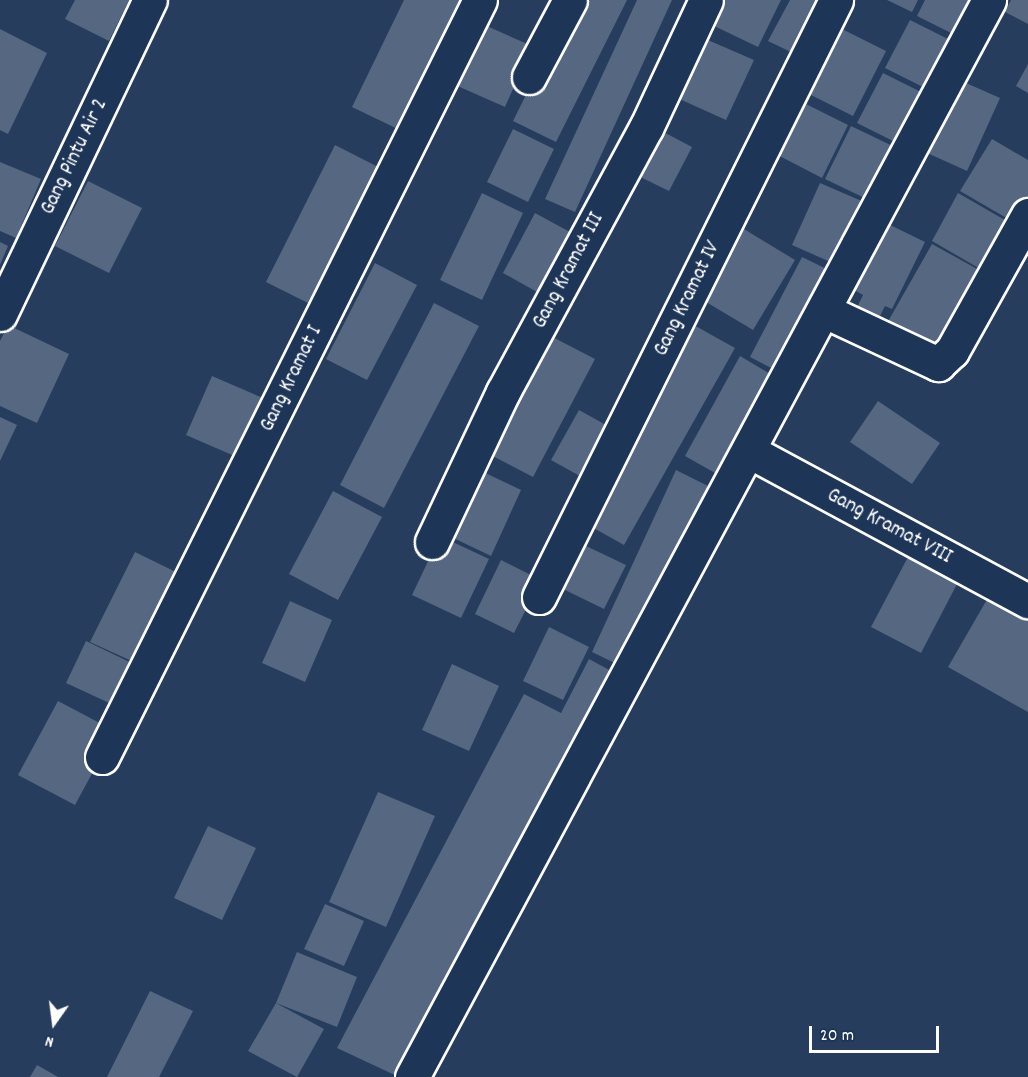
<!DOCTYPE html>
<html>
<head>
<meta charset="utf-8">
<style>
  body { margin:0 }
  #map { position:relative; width:1028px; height:1077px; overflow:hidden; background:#263d5e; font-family:Dekko,sans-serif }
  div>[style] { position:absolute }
  .building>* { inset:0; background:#556781 }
  .roads { filter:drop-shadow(2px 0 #fff) drop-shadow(-2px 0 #fff) drop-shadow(0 2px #fff) drop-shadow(0 -2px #fff) }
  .street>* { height:33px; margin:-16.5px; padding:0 16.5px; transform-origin:16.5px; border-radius:16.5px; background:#1d3557 }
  span { translate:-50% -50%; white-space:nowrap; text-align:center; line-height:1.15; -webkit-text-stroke:6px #1d3557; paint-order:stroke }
  .street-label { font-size:21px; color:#fff }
  .north { position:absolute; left:24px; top:993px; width:60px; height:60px; -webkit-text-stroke:4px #1d3557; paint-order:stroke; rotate:194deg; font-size:16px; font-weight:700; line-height:24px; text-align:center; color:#fff }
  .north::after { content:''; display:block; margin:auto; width:21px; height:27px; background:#fff; clip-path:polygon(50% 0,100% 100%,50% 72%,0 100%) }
  .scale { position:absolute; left:809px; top:1026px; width:130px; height:27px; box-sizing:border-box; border:3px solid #fff; border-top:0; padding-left:8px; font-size:18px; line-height:21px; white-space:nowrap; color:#fff; -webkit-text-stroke:4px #1d3557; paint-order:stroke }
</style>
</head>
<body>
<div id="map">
  <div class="building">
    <i style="clip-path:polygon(75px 0,129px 0,109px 41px,65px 19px)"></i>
    <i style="clip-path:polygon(404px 0,472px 0,408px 134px,352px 107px)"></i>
    <i style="clip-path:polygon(573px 0,627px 0,556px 142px,513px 121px)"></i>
    <i style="clip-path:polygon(637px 0,672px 0,575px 212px,545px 199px)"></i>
    <i style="clip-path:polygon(722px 0,781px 0,758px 47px,710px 24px)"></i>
    <i style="clip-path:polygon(790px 0,823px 0,795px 54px,768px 41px)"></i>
    <i style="clip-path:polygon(887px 0,918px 0,912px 12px)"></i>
    <i style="clip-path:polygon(925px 0,987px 0,967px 41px,917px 16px)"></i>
    <i style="clip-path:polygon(1011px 0,1028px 0,1028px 24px,1005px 12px)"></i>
    <i style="clip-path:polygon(910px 20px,958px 44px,933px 92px,885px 68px)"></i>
    <i style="clip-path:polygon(480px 23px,532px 46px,505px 107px,453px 84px)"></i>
    <i style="clip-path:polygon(836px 26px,886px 51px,853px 116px,803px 91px)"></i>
    <i style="clip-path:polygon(0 29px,47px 53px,8px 134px,0 130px)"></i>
    <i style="clip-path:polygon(701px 37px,754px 60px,726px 120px,675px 97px)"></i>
    <i style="clip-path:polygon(1028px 64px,1028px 93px,1016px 86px)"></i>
    <i style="clip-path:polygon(883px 73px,931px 97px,905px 147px,857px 123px)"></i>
    <i style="clip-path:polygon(957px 79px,1000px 98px,967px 171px,925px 152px)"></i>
    <i style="clip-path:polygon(794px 98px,848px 125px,822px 178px,768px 150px)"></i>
    <i style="clip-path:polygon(652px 126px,692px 147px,669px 191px,628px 171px)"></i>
    <i style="clip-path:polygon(851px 126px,901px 150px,875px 203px,825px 179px)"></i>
    <i style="clip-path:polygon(513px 129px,554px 149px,528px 202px,487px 182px)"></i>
    <i style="clip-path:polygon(992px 139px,1028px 160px,1028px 202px,1015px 223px,960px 191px)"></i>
    <i style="clip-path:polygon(335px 145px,388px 172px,320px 309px,266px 282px)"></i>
    <i style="clip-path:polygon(0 162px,41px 179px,16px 238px,0 231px)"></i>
    <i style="clip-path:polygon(88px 181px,142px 208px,109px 273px,55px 246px)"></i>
    <i style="clip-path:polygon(820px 183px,871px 205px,844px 268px,792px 245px)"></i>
    <i style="clip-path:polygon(482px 193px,523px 213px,482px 300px,440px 280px)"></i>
    <i style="clip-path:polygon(958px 193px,1017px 227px,989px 274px,932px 241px)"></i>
    <i style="clip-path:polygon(535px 213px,570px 232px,537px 292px,503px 273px)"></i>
    <i style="clip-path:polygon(882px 221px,925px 242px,892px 309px,885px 306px,874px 328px,852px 318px,863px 295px,849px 287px)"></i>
    <i style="clip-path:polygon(744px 229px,795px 260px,753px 330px,701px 299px)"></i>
    <i style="clip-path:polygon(0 242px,8px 246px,0 265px)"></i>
    <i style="clip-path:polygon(932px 244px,988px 275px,938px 363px,882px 332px)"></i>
    <i style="clip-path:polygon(802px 257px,839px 275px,787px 376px,750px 357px)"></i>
    <i style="clip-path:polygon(375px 263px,417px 285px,367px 380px,326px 359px)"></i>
    <i style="clip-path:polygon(434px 303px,479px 326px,384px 508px,340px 485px)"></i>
    <i style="clip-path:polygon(692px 324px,735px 348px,624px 545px,581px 521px)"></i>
    <i style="clip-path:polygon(8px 325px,69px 354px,37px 423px,0 406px,0 341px)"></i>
    <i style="clip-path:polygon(543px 332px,595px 359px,533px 477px,481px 450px)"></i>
    <i style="clip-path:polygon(740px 356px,777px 378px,722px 477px,685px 456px)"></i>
    <i style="clip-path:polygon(212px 376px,265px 399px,239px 458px,186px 435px)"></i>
    <i style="clip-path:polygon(878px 401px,940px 443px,912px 484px,850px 442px)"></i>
    <i style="clip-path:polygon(579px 410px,615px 430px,587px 480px,551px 460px)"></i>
    <i style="clip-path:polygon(0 417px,17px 425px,0 461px)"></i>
    <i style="clip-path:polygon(473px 467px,521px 490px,491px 556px,443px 533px)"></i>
    <i style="clip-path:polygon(676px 470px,716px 490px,629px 670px,592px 652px)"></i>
    <i style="clip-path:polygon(333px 491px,382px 517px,338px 600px,289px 574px)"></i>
    <i style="clip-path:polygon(440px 536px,489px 559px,461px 618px,412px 595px)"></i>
    <i style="clip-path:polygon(584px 545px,626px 565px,604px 609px,563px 589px)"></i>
    <i style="clip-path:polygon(135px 552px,180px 574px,136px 663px,90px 642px)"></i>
    <i style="clip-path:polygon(908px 557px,957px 584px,921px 653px,871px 627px)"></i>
    <i style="clip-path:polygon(501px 560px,541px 580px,514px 633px,475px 614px)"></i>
    <i style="clip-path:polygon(989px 596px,1028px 617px,1028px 712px,948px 667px)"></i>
    <i style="clip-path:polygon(290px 601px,332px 620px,305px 682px,262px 663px)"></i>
    <i style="clip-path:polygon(549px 627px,589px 647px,563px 700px,523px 681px)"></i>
    <i style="clip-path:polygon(86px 641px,140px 667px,120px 708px,66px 683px)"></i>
    <i style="clip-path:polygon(589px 659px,613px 672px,399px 1077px,337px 1048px,524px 694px,561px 713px)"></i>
    <i style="clip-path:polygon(452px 664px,499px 686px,469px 751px,422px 730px)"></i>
    <i style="clip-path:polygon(58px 701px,115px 731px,75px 805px,18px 775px)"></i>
    <i style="clip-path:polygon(378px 792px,435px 816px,386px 927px,329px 902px)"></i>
    <i style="clip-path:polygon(208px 826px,256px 848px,222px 920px,174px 898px)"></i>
    <i style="clip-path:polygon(325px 904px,364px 921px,344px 966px,304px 949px)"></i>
    <i style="clip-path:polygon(297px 952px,357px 977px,337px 1027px,276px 1003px)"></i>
    <i style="clip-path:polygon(150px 991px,193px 1011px,172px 1052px,159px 1077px,107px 1077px)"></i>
    <i style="clip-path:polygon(276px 1003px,324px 1029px,297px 1077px,248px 1051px)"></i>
    <i style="clip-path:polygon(37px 1065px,58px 1077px,30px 1077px)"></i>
  </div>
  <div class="roads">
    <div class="street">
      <i style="left:529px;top:77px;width:87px;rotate:-62deg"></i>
      <i style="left:827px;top:312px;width:123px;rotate:25.1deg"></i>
      <i style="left:938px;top:364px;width:19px;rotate:-43deg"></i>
      <i style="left:952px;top:351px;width:156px;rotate:-60.8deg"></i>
      <i style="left:0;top:314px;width:348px;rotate:-64.5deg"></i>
      <i style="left:751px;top:452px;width:315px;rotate:28.3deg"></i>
      <i style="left:432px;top:542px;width:166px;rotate:-64.7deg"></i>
      <i style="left:503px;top:392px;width:300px;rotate:-61.6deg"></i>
      <i style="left:646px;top:128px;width:141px;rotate:-64.9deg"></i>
      <i style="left:539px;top:597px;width:667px;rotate:-63.55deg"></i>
      <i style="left:102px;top:757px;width:846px;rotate:-63.47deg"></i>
      <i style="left:412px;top:1077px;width:1222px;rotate:-61.82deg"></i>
    </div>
  </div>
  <div class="street-label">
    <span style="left:75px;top:157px;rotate:-64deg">Gang Pintu Air 2</span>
    <span style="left:569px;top:271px;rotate:-62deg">Gang Kramat III</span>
    <span style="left:688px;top:299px;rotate:-64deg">Gang Kramat IV</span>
    <span style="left:292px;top:379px;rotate:-64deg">Gang Kramat I</span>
    <span style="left:889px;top:527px;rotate:28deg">Gang Kramat VIII</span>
  </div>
  <div class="north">N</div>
  <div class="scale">20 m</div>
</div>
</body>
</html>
